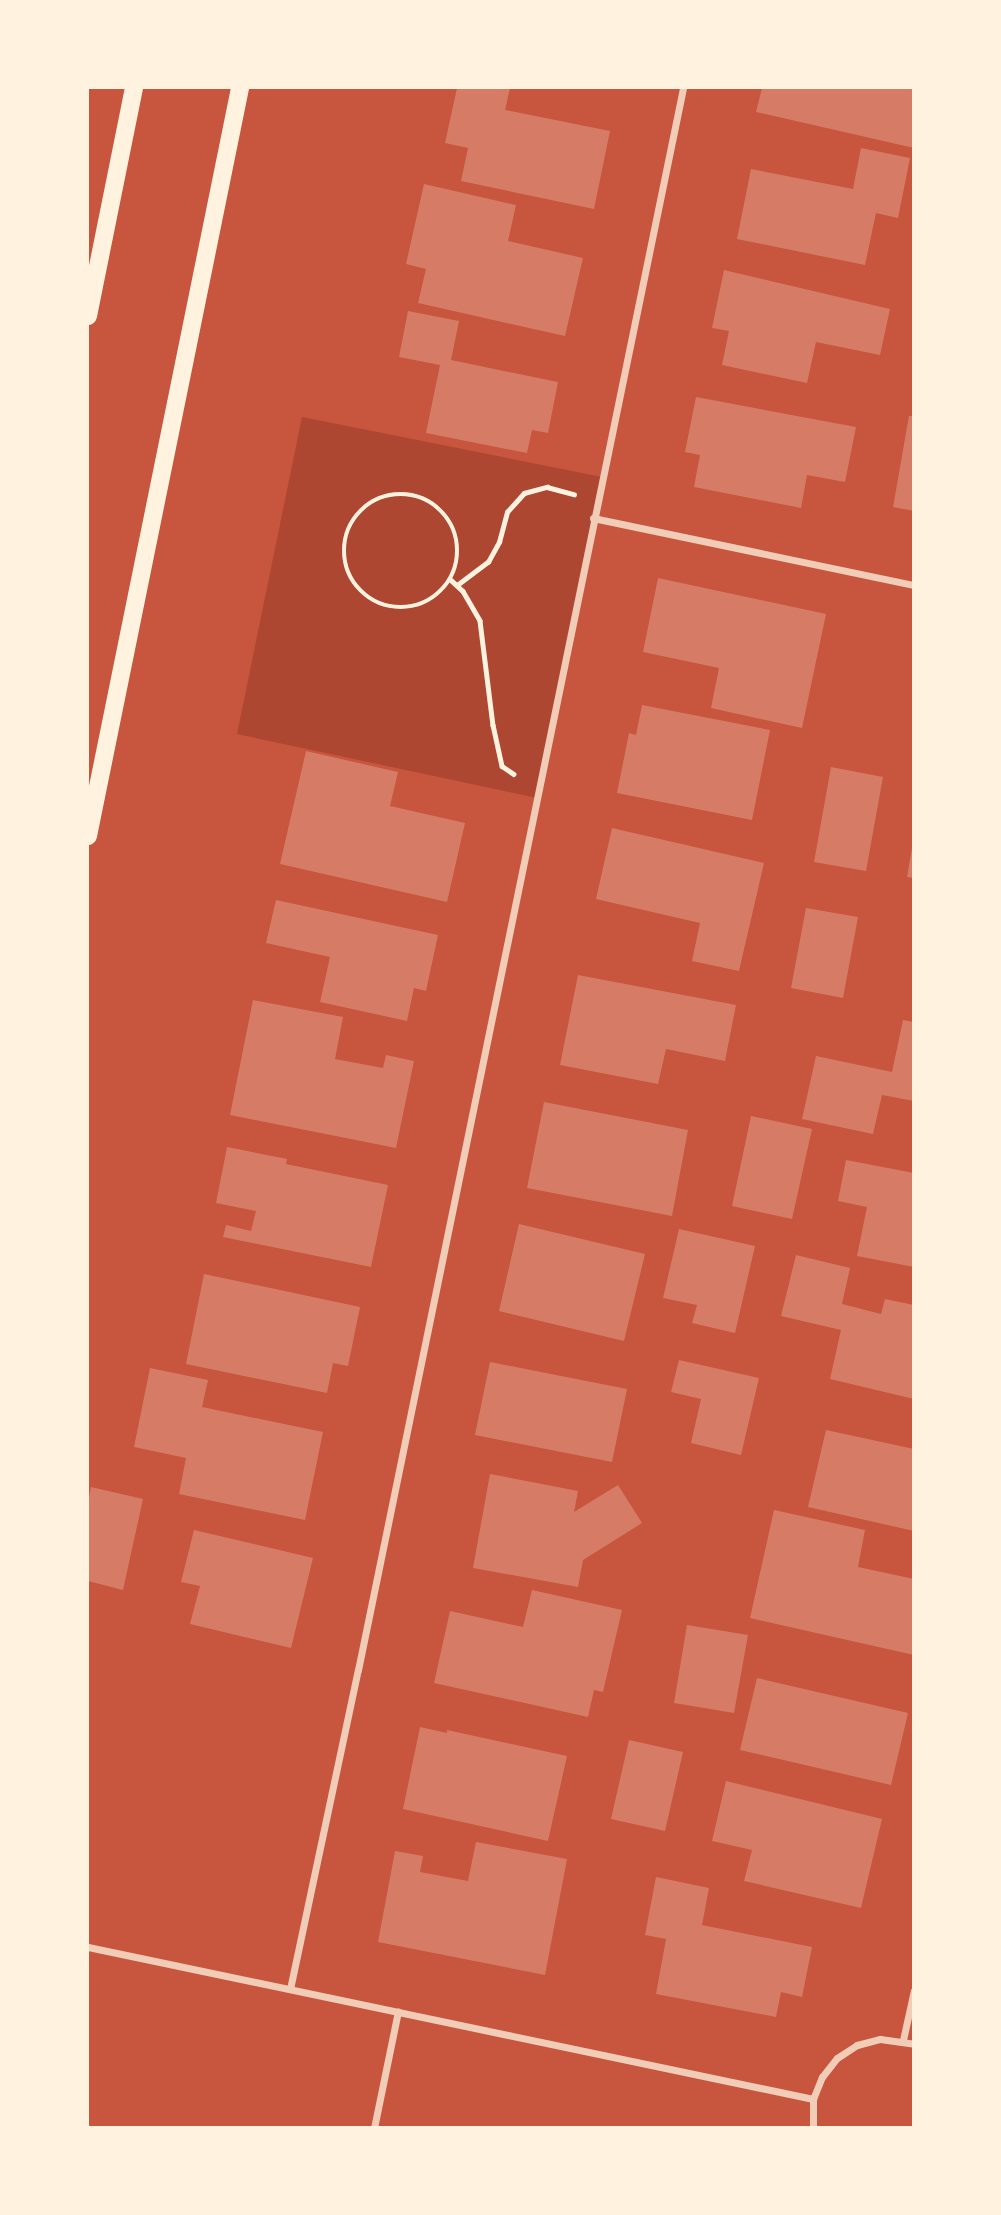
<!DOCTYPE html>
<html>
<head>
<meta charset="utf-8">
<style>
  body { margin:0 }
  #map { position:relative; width:1001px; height:2215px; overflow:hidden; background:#c8553d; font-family:"Nunito Sans",sans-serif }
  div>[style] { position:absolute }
  .green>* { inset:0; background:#ae4732 }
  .building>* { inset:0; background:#d67c66 }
  .path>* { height:4.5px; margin:-2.25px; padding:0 2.25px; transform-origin:2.25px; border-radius:2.25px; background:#fff3e0 }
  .path>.ring { margin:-2.25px; padding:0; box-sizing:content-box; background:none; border:4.5px solid #fff3e0; border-radius:50% }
  .minor>* { height:7px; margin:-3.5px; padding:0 3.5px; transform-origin:3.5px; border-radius:3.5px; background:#f1ccb7 }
  .primary>* { height:18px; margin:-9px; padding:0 9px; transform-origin:9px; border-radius:9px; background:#fff3e0 }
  span { translate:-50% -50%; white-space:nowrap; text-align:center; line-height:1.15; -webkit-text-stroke:7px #fff3e0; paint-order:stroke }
  .frame { position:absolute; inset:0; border:89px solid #fff3e0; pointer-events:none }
</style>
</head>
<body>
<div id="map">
  <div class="green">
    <i style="clip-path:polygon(302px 417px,602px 477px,537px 798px,237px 734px)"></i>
  </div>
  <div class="building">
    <i style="clip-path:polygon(457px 88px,510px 88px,505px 110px,610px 131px,594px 209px,461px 181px,468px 148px,445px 143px)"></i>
    <i style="clip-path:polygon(762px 88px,914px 88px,914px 148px,756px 112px)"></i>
    <i style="clip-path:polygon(861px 148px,910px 158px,898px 218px,876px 213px,865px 265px,737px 239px,751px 169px,853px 189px)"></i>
    <i style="clip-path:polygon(424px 184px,516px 205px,508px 241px,583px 258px,565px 336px,418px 303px,426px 269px,406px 264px)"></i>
    <i style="clip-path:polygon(724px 270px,890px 309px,880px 355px,816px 342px,807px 383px,722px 365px,729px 331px,712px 328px)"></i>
    <i style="clip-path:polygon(408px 311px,459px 321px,451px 360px,558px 382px,548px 433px,532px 430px,527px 453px,426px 433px,440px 365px,399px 357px)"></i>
    <i style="clip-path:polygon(696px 397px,856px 427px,845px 482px,807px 475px,801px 508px,694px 487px,700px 455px,685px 452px)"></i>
    <i style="clip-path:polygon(909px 416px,914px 416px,914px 511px,893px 507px)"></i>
    <i style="clip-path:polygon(658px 578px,826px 614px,802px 728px,711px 708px,719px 668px,643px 652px)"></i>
    <i style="clip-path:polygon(642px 705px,770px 730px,752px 820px,617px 793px,629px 733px,636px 735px)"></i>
    <i style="clip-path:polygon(306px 751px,398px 772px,390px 806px,465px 823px,447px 902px,280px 864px)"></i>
    <i style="clip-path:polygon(831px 767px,883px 777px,866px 871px,814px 862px)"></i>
    <i style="clip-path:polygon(612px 828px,764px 863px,739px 971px,692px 961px,700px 923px,596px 899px)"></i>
    <i style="clip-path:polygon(912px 848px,914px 848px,914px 878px,907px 877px)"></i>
    <i style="clip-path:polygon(276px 900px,438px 935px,426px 991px,414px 988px,407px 1021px,320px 1002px,330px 957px,266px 943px)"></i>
    <i style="clip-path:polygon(806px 908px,858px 917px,843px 998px,791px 988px)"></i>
    <i style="clip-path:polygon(578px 975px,736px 1005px,725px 1061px,666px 1049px,658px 1084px,560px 1065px)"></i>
    <i style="clip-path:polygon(253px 1000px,343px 1017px,335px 1059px,383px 1068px,386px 1055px,414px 1061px,396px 1148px,230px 1115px)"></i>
    <i style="clip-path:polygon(903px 1020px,914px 1022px,914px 1101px,882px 1095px,873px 1134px,802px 1119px,816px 1056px,892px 1072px)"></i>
    <i style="clip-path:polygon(544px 1102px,688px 1130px,672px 1216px,527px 1188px)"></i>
    <i style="clip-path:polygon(751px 1116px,812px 1129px,792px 1219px,732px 1206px)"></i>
    <i style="clip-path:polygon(227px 1147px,287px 1159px,286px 1164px,388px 1185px,371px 1267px,223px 1237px,226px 1225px,251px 1231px,256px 1211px,216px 1203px)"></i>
    <i style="clip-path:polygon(846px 1160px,914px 1173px,914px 1267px,857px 1256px,867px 1207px,838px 1201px)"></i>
    <i style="clip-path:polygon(519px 1224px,645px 1254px,624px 1341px,499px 1311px)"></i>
    <i style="clip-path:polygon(679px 1229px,755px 1246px,735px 1333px,692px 1323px,697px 1305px,663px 1298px)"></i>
    <i style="clip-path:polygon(796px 1255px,850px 1268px,842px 1304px,881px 1314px,885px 1299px,914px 1305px,914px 1399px,830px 1379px,841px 1330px,781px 1316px)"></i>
    <i style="clip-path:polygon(204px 1274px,360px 1307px,348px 1366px,333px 1363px,327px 1393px,186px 1364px)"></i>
    <i style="clip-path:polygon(679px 1360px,759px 1378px,741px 1455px,691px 1443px,701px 1399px,671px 1392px)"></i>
    <i style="clip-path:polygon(490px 1362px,627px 1389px,612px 1462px,475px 1435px)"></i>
    <i style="clip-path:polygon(150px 1368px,208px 1380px,202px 1407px,323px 1432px,305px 1520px,179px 1494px,186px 1458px,134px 1447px)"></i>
    <i style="clip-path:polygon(826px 1430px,914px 1449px,914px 1531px,808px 1507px)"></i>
    <i style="clip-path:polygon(490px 1474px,578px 1491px,574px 1512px,618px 1485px,642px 1523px,583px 1560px,578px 1587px,473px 1568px)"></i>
    <i style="clip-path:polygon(91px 1487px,143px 1499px,123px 1590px,88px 1581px,88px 1502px)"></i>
    <i style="clip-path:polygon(774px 1510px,865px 1530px,858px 1567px,914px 1579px,914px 1655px,750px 1618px)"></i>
    <i style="clip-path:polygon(194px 1530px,313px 1558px,291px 1648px,190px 1624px,200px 1586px,181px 1582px)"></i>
    <i style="clip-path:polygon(532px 1590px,622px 1610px,603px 1692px,594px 1690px,588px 1717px,434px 1683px,450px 1611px,523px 1627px)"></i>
    <i style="clip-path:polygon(687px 1625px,748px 1635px,734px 1713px,674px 1703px)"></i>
    <i style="clip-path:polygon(757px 1678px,908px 1713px,891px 1785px,740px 1750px)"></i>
    <i style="clip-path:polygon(420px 1727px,447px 1733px,447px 1730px,567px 1756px,548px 1841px,403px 1809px)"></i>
    <i style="clip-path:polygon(629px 1740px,683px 1752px,665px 1831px,611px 1819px)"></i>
    <i style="clip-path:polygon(726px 1781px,882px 1819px,861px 1908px,744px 1881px,752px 1850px,712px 1841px)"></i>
    <i style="clip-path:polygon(476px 1842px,567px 1859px,545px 1975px,378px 1942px,395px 1851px,423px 1856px,420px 1872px,468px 1881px)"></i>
    <i style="clip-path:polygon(656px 1877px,709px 1888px,702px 1925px,812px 1947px,802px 1997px,781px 1992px,776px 2017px,656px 1994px,666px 1939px,645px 1935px)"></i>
  </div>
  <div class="path">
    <i class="ring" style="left:344px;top:494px;width:109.5px;height:109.5px"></i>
    <i style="left:451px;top:580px;width:16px;rotate:43deg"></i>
    <i style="left:463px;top:591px;width:34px;rotate:60deg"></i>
    <i style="left:480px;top:621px;width:105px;rotate:82.9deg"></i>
    <i style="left:493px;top:725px;width:42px;rotate:77.6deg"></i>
    <i style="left:502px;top:766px;width:14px;rotate:34deg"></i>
    <i style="left:457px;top:585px;width:39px;rotate:-37deg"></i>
    <i style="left:488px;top:562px;width:23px;rotate:-61deg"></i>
    <i style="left:499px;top:542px;width:31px;rotate:-75deg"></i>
    <i style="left:507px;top:512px;width:25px;rotate:-48deg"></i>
    <i style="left:524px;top:493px;width:24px;rotate:-15deg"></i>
    <i style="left:547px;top:487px;width:28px;rotate:15deg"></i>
  </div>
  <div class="minor">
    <i style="left:593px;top:518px;width:328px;rotate:11.8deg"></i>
    <i style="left:88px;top:1947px;width:741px;rotate:11.84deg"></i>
    <i style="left:290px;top:1989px;width:326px;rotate:-78deg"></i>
    <i style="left:358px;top:1670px;width:1615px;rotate:-78.39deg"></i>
    <i style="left:903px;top:2040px;width:51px;rotate:-77.6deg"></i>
    <i style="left:374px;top:2128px;width:119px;rotate:-78.4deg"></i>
    <i style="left:813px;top:2128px;width:29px;rotate:-90deg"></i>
    <i style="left:813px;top:2099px;width:24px;rotate:-68deg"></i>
    <i style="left:822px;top:2077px;width:24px;rotate:-52deg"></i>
    <i style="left:837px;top:2058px;width:24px;rotate:-33deg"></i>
    <i style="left:857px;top:2045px;width:24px;rotate:-15deg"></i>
    <i style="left:880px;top:2039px;width:34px;rotate:8deg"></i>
  </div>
  <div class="primary">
    <i style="left:88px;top:316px;width:233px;rotate:-78.6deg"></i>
    <i style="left:88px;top:836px;width:763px;rotate:-78.51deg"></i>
  </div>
  <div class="frame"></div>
</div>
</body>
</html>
